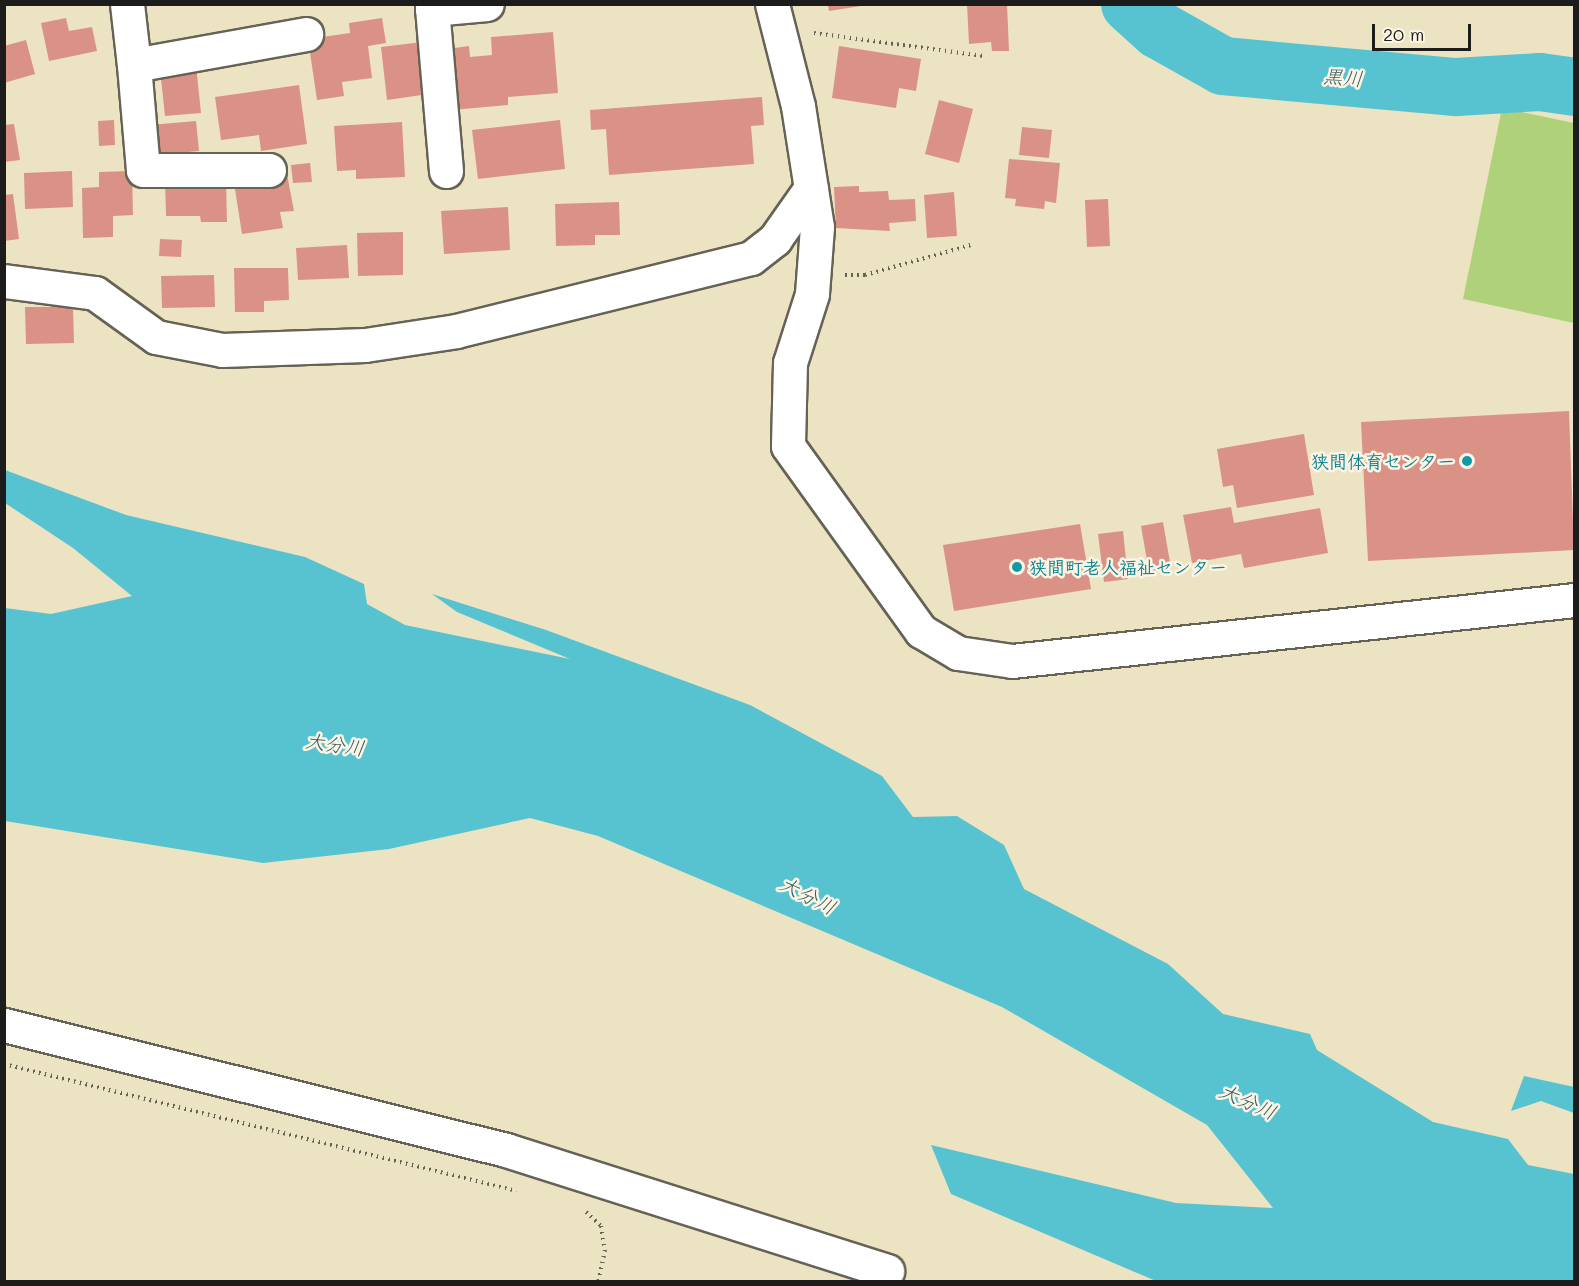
<!DOCTYPE html>
<html>
<head>
<meta charset="utf-8">
<style>
  body { margin:0 }
  #map { position:relative; width:1579px; height:1286px; overflow:hidden; background:#ece3c2; font-family:Mali,"Klee One",sans-serif }
  div>[style] { position:absolute }
  .green>* { inset:0; background:#afd17a }
  .water>* { inset:0; background:#57c3d1 }
  .river>* { height:58px; margin:-29px; padding:0 29px; transform-origin:29px; border-radius:29px; background:#57c3d1 }
  .building>* { inset:0; background:#da9286 }
  .path>* { height:4px; margin-top:-2px; transform-origin:0; background:repeating-linear-gradient(90deg,#656256 0 1.5px,transparent 0 6px) }
  .roads { filter:drop-shadow(2px 0 #656256) drop-shadow(-2px 0 #656256) drop-shadow(0 2px #656256) drop-shadow(0 -2px #656256) }
  .minor>* { height:33px; margin:-16.5px; padding:0 16.5px; transform-origin:16.5px; border-radius:16.5px; background:#fff }
  .dots>* { width:16px; height:16px; translate:-50% -50%; box-sizing:border-box; border:3px solid #fcf5e5; border-radius:50% }
  span { translate:-50% -50%; white-space:nowrap; text-align:center; line-height:1.15; -webkit-text-stroke:5px #fcf5e5; paint-order:stroke }
  .culture-label { font-size:18px; color:#0d838f; font-weight:700 }
  .right { translate:-100% -50%; text-align:right }
  .left { translate:0 -50%; text-align:left }
  .water-label { font-size:20px; color:#345f64; font-style:italic }
  .frame { position:absolute; inset:0; border:6px solid #1c1c1c; pointer-events:none }
  .scale { position:absolute; left:1372px; top:24px; width:99px; height:27px; box-sizing:border-box; border:3px solid #1c1c1c; border-top:0; padding-left:8px; font-size:18px; line-height:21px; white-space:nowrap; color:#1c1c1c; -webkit-text-stroke:4px #fcf5e5; paint-order:stroke }
</style>
</head>
<body>
<div id="map">
  <div class="green">
    <i style="clip-path:polygon(1502px 108px,1574px 123px,1574px 323px,1463px 299px)"></i>
  </div>
  <div class="water">
    <i style="clip-path:polygon(5px 470px,126px 515px,305px 557px,364px 584px,367px 604px,405px 625px,570px 659px,457px 612px,432px 594px,546px 630px,750px 705px,882px 776px,913px 817px,957px 816px,1004px 845px,1024px 889px,1168px 964px,1223px 1014px,1310px 1034px,1317px 1050px,1433px 1122px,1508px 1139px,1528px 1165px,1574px 1174px,1574px 1281px,1156px 1281px,951px 1194px,931px 1145px,1176px 1203px,1273px 1208px,1207px 1125px,1002px 1007px,598px 836px,530px 818px,389px 849px,263px 863px,5px 821px,5px 608px,51px 614px,132px 596px,73px 548px,5px 503px)"></i>
    <i style="clip-path:polygon(1524px 1076px,1574px 1087px,1574px 1113px,1541px 1101px,1511px 1111px)"></i>
  </div>
  <div class="river">
    <i style="left:1130px;top:4px;width:39px;rotate:42deg"></i>
    <i style="left:1159px;top:30px;width:73px;rotate:29.4deg"></i>
    <i style="left:1223px;top:66px;width:234px;rotate:5.2deg"></i>
    <i style="left:1456px;top:87px;width:84px;rotate:-3.4deg"></i>
    <i style="left:1540px;top:82px;width:34px;rotate:8deg"></i>
  </div>
  <div class="building">
    <i style="clip-path:polygon(828px 4px,861px 4px,861px 6px,829px 11px)"></i>
    <i style="clip-path:polygon(967px 4px,1007px 4px,1009px 51px,992px 51px,991px 42px,969px 44px)"></i>
    <i style="clip-path:polygon(66px 18px,69px 31px,92px 27px,97px 51px,49px 61px,41px 23px)"></i>
    <i style="clip-path:polygon(382px 18px,386px 43px,368px 46px,372px 78px,342px 82px,344px 96px,317px 100px,308px 39px,350px 33px,349px 23px)"></i>
    <i style="clip-path:polygon(553px 32px,558px 93px,508px 97px,508px 105px,452px 110px,447px 49px,469px 46px,470px 57px,492px 55px,491px 37px)"></i>
    <i style="clip-path:polygon(26px 40px,35px 74px,4px 83px,4px 46px)"></i>
    <i style="clip-path:polygon(422px 42px,429px 94px,387px 100px,381px 47px)"></i>
    <i style="clip-path:polygon(839px 46px,921px 59px,916px 91px,899px 88px,896px 108px,832px 98px)"></i>
    <i style="clip-path:polygon(196px 65px,201px 113px,165px 116px,160px 69px)"></i>
    <i style="clip-path:polygon(299px 85px,307px 144px,261px 151px,259px 135px,221px 140px,215px 97px)"></i>
    <i style="clip-path:polygon(762px 97px,764px 125px,751px 126px,754px 164px,609px 175px,606px 129px,591px 130px,590px 110px)"></i>
    <i style="clip-path:polygon(939px 100px,973px 109px,959px 163px,925px 154px)"></i>
    <i style="clip-path:polygon(114px 120px,115px 145px,99px 146px,98px 121px)"></i>
    <i style="clip-path:polygon(560px 120px,565px 169px,478px 179px,472px 130px)"></i>
    <i style="clip-path:polygon(196px 121px,199px 151px,153px 155px,150px 125px)"></i>
    <i style="clip-path:polygon(402px 122px,405px 177px,356px 179px,356px 170px,337px 171px,334px 126px)"></i>
    <i style="clip-path:polygon(14px 124px,20px 160px,4px 162px,4px 125px)"></i>
    <i style="clip-path:polygon(1022px 127px,1052px 130px,1049px 158px,1019px 155px)"></i>
    <i style="clip-path:polygon(1009px 159px,1060px 163px,1056px 203px,1045px 201px,1044px 209px,1015px 206px,1016px 199px,1005px 198px)"></i>
    <i style="clip-path:polygon(310px 163px,312px 182px,293px 183px,291px 165px)"></i>
    <i style="clip-path:polygon(72px 171px,73px 207px,25px 209px,24px 173px)"></i>
    <i style="clip-path:polygon(132px 171px,133px 215px,113px 216px,113px 237px,83px 238px,82px 188px,99px 187px,99px 172px)"></i>
    <i style="clip-path:polygon(287px 174px,294px 211px,280px 212px,283px 228px,242px 234px,234px 183px)"></i>
    <i style="clip-path:polygon(226px 180px,227px 222px,201px 222px,200px 216px,166px 216px,165px 181px)"></i>
    <i style="clip-path:polygon(859px 186px,859px 192px,888px 191px,889px 200px,915px 199px,916px 221px,889px 223px,890px 231px,836px 228px,834px 187px)"></i>
    <i style="clip-path:polygon(954px 192px,957px 236px,927px 238px,924px 195px)"></i>
    <i style="clip-path:polygon(13px 194px,19px 239px,4px 241px,4px 195px)"></i>
    <i style="clip-path:polygon(1108px 199px,1110px 246px,1087px 247px,1085px 200px)"></i>
    <i style="clip-path:polygon(619px 202px,620px 235px,595px 235px,595px 245px,556px 246px,555px 204px)"></i>
    <i style="clip-path:polygon(508px 207px,510px 250px,444px 254px,441px 211px)"></i>
    <i style="clip-path:polygon(403px 232px,403px 275px,358px 276px,357px 233px)"></i>
    <i style="clip-path:polygon(160px 239px,182px 240px,181px 257px,159px 256px)"></i>
    <i style="clip-path:polygon(347px 245px,349px 278px,298px 280px,296px 248px)"></i>
    <i style="clip-path:polygon(234px 268px,288px 268px,289px 300px,264px 301px,264px 312px,235px 312px)"></i>
    <i style="clip-path:polygon(214px 275px,215px 307px,162px 308px,161px 276px)"></i>
    <i style="clip-path:polygon(25px 307px,73px 307px,74px 343px,26px 344px)"></i>
    <i style="clip-path:polygon(1569px 411px,1574px 550px,1368px 561px,1361px 422px)"></i>
    <i style="clip-path:polygon(1304px 434px,1314px 495px,1237px 508px,1233px 485px,1223px 487px,1217px 449px)"></i>
    <i style="clip-path:polygon(1231px 507px,1234px 523px,1320px 508px,1328px 553px,1244px 568px,1241px 554px,1192px 563px,1183px 515px)"></i>
    <i style="clip-path:polygon(1163px 522px,1171px 568px,1149px 572px,1141px 526px)"></i>
    <i style="clip-path:polygon(1080px 524px,1091px 589px,954px 611px,943px 545px)"></i>
    <i style="clip-path:polygon(1123px 531px,1128px 579px,1104px 582px,1098px 534px)"></i>
  </div>
  <div class="path">
    <i style="left:814px;top:33px;width:173px;rotate:7.7deg"></i>
    <i style="left:845px;top:275px;width:20px"></i>
    <i style="left:865px;top:275px;width:110px;rotate:-15.8deg"></i>
    <i style="left:4px;top:1064px;width:528px;rotate:13.9deg"></i>
    <i style="left:586px;top:1212px;width:21px;rotate:43deg"></i>
    <i style="left:601px;top:1226px;width:24px;rotate:81deg"></i>
    <i style="left:605px;top:1250px;width:33px;rotate:102deg"></i>
  </div>
  <div class="roads">
    <div class="minor">
      <i style="left:127px;top:4px;width:61px;rotate:83.5deg"></i>
      <i style="left:134px;top:65px;width:175px;rotate:-10.2deg"></i>
      <i style="left:772px;top:4px;width:105px;rotate:75.7deg"></i>
      <i style="left:798px;top:106px;width:122px;rotate:81.1deg"></i>
      <i style="left:817px;top:227px;width:67px;rotate:94.3deg"></i>
      <i style="left:812px;top:294px;width:72px;rotate:107.7deg"></i>
      <i style="left:790px;top:363px;width:83px;rotate:91.4deg"></i>
      <i style="left:788px;top:446px;width:228px;rotate:54.3deg"></i>
      <i style="left:921px;top:631px;width:43px;rotate:30.7deg"></i>
      <i style="left:958px;top:653px;width:55px;rotate:8.4deg"></i>
      <i style="left:1012px;top:661px;width:565px;rotate:-6.19deg"></i>
      <i style="left:134px;top:65px;width:105px;rotate:85.1deg"></i>
      <i style="left:143px;top:170px;width:126px"></i>
      <i style="left:446px;top:171px;width:163px;rotate:-94.9deg"></i>
      <i style="left:432px;top:9px;width:55px;rotate:-5.2deg"></i>
      <i style="left:4px;top:281px;width:92px;rotate:7.5deg"></i>
      <i style="left:95px;top:293px;width:75px;rotate:35.8deg"></i>
      <i style="left:156px;top:337px;width:67px;rotate:11.1deg"></i>
      <i style="left:222px;top:350px;width:143px;rotate:-2deg"></i>
      <i style="left:365px;top:345px;width:92px;rotate:-8.7deg"></i>
      <i style="left:456px;top:331px;width:304px;rotate:-13.9deg"></i>
      <i style="left:751px;top:258px;width:31px;rotate:-38deg"></i>
      <i style="left:775px;top:239px;width:62px;rotate:-54.8deg"></i>
      <i style="left:4px;top:1025px;width:517px;rotate:13.98deg"></i>
      <i style="left:506px;top:1150px;width:400px;rotate:17.6deg"></i>
    </div>
  </div>
  <div class="dots">
    <i style="left:1467px;top:461px;background:#0f9aa8"></i>
    <i style="left:1017px;top:567px;background:#0f9aa8"></i>
  </div>
  <div class="culture-label">
    <span class="right" style="left:1455px;top:461px">狭間体育センター</span>
    <span class="left" style="left:1029px;top:567px">狭間町老人福祉センター</span>
  </div>
  <div class="water-label">
    <span style="left:1343px;top:77px;rotate:5deg">黒川</span>
    <span style="left:335px;top:744px;rotate:8deg">大分川</span>
    <span style="left:808px;top:895px;rotate:27deg">大分川</span>
    <span style="left:1248px;top:1101px;rotate:24deg">大分川</span>
  </div>
  <div class="frame"></div>
  <div class="scale">20 m</div>
</div>
</body>
</html>
